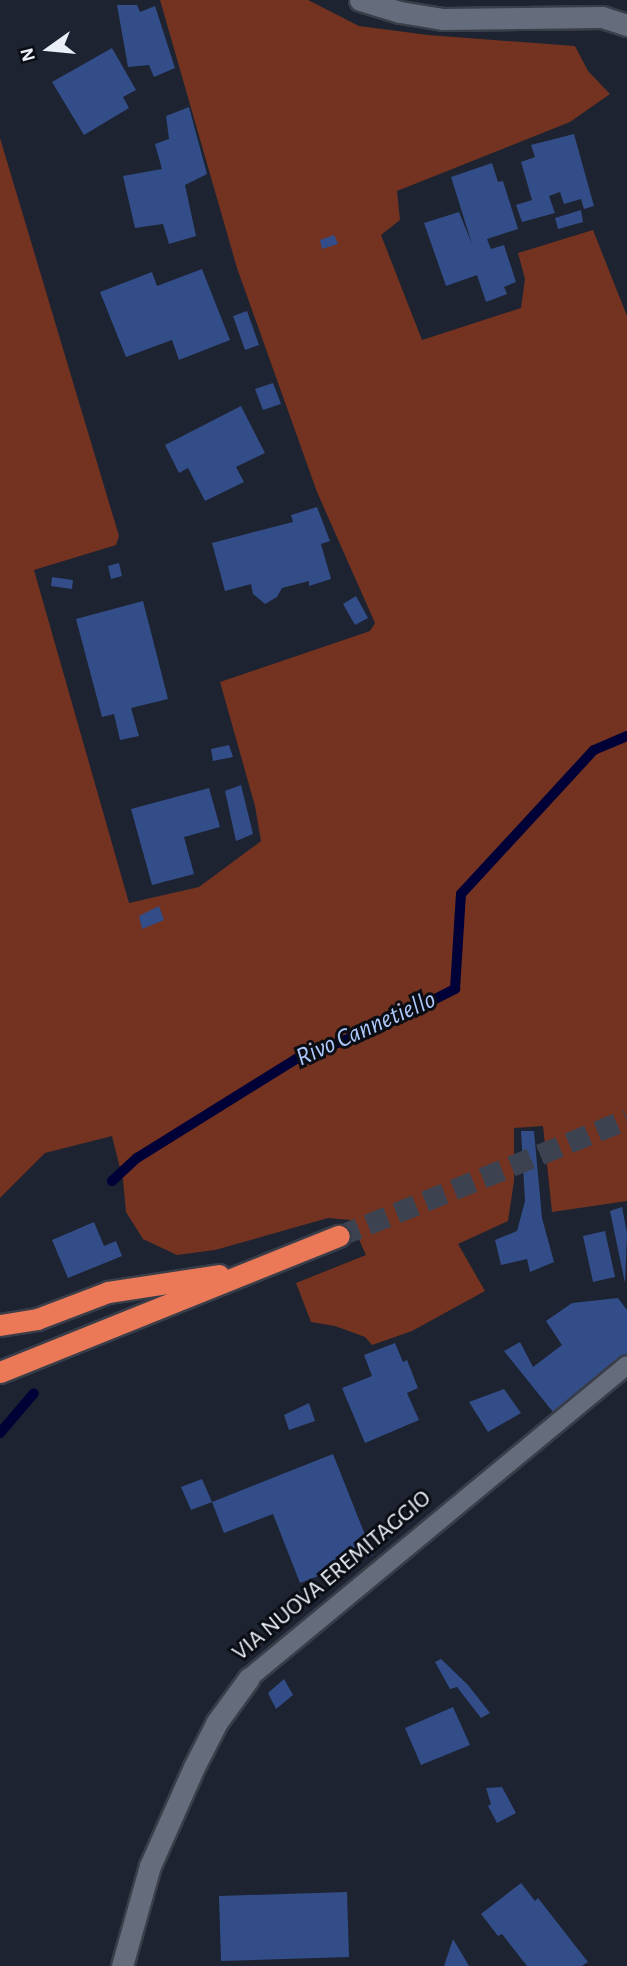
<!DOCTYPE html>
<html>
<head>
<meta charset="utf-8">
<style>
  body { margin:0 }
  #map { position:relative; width:627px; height:1966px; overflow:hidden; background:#1d2331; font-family:"Alegreya Sans",sans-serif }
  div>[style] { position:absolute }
  .green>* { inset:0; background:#733320 }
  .stream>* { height:10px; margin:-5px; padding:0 5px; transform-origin:5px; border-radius:5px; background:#000136 }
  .building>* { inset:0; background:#324d88 }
  .highway-tunnel>* { height:21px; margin-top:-10.5px; transform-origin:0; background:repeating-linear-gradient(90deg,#3c424f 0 21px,transparent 0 31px) }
  .roads { filter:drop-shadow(2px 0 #393e49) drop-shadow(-2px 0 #393e49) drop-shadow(0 2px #393e49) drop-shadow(0 -2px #393e49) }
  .lane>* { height:18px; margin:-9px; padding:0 9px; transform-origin:9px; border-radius:9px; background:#656d7d }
  .street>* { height:21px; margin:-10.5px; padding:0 10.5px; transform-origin:10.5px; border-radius:10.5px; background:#656d7d }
  .highway>* { height:21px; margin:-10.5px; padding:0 10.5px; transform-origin:10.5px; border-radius:10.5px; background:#eb7958 }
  span { translate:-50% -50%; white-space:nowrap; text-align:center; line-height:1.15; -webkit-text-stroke:6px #0a0d13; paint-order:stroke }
  .street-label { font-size:24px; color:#eaeff8 }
  .water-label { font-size:26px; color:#aec8fc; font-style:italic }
  .north { position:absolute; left:14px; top:14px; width:70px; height:70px; -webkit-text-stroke:5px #0a0d13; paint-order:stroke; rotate:255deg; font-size:19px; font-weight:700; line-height:28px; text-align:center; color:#eaeff8 }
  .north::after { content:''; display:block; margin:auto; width:24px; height:32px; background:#eaeff8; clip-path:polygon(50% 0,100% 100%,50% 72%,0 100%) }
</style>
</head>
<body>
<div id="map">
  <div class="green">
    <i style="clip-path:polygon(160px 0,308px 0,359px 26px,428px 35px,575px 46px,588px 71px,610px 94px,570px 122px,397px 191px,400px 220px,381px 235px,422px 340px,521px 308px,525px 279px,518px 253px,593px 230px,627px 316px,627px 1201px,552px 1212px,543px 1126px,514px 1128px,514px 1181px,508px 1221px,458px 1244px,485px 1291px,412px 1331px,372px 1345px,365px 1337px,335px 1326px,311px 1322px,296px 1283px,366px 1255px,350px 1220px,328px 1218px,215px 1250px,177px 1255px,143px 1239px,126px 1212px,123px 1180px,112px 1136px,45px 1153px,0 1198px,0 138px,119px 536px,116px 545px,34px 570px,129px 903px,199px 887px,261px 841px,255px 806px,220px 682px,370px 631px,375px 623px,317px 492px,237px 268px)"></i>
  </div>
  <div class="stream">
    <i style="left:112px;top:1181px;width:34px;rotate:-43deg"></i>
    <i style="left:137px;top:1158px;width:187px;rotate:-31.9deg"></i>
    <i style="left:296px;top:1059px;width:94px;rotate:-21.1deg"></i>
    <i style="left:384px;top:1025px;width:80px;rotate:-26.9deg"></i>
    <i style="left:455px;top:989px;width:95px;rotate:-86.4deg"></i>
    <i style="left:461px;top:894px;width:196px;rotate:-47.3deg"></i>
    <i style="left:594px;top:750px;width:36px;rotate:-23deg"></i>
    <i style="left:0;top:1433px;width:52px;rotate:-49.6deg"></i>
  </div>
  <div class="building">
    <i style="clip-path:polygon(117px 5px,137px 5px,140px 12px,155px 6px,175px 68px,154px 77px,149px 65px,128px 67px)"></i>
    <i style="clip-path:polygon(112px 48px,136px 90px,123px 97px,129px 108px,84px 135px,52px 82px)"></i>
    <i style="clip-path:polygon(189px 107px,207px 174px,185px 185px,196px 236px,169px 244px,163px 224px,135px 228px,123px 176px,162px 169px,155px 144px,169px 139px,166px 116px)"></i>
    <i style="clip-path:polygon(574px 134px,594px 206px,584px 209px,581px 199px,564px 204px,560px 192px,549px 196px,555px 213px,522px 222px,516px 205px,532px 200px,521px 162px,535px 157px,531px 145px)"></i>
    <i style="clip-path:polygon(492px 163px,498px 182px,503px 181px,518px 229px,487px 239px,491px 249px,504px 245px,516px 282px,504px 287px,507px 294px,486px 302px,477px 275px,446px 286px,424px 223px,459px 212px,472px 244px,451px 177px)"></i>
    <i style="clip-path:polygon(581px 210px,583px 222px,558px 229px,555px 218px)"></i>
    <i style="clip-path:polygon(334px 235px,338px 244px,322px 249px,320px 240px)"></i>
    <i style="clip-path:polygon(202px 269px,230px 340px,179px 360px,172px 340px,126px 357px,100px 292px,152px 272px,157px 286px)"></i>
    <i style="clip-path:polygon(247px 311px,259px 345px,245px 350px,233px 316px)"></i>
    <i style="clip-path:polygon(273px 383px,281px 404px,263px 410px,255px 389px)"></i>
    <i style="clip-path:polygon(241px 406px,265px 453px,236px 467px,244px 482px,205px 501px,188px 468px,179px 473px,165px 445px)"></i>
    <i style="clip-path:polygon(317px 507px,330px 541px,321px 544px,331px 579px,309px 586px,309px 581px,282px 588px,277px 597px,265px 604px,253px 594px,251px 584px,225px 591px,212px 543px,293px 522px,291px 515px)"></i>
    <i style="clip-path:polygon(119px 563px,122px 576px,111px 579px,108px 566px)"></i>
    <i style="clip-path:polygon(52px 577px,73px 580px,72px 589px,51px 586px)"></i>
    <i style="clip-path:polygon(356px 596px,368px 618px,355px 625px,343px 604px)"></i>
    <i style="clip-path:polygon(143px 601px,168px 699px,131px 708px,139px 736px,120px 740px,114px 714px,102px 717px,76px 619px)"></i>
    <i style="clip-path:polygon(229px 745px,233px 757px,213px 761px,211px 749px)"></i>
    <i style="clip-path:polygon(241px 785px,253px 834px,236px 841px,225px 791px)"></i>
    <i style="clip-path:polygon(209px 788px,220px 827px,184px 837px,194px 874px,152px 885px,131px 809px)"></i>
    <i style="clip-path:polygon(159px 906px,164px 920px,142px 929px,139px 916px)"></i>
    <i style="clip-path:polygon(521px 1131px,534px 1131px,542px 1218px,554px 1262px,530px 1272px,527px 1259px,501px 1265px,495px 1240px,517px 1231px,525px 1201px)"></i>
    <i style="clip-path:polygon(622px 1207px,627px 1233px,625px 1283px,610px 1211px)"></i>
    <i style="clip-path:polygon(94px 1222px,104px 1246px,116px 1241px,122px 1256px,68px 1278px,52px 1240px)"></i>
    <i style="clip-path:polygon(605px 1231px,615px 1277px,593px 1282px,583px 1236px)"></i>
    <i style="clip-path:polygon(618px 1298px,627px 1310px,627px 1356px,557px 1417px,504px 1351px,520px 1342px,533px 1367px,562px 1345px,546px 1321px,572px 1303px)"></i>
    <i style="clip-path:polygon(395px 1343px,403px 1362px,407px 1360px,418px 1388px,407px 1393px,419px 1420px,365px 1443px,342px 1388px,372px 1376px,364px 1355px)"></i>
    <i style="clip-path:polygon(504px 1389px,521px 1413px,488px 1432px,469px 1402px)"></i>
    <i style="clip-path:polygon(309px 1403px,315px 1421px,289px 1430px,284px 1415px)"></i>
    <i style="clip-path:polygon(333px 1454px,373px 1555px,300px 1583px,273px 1514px,224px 1533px,212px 1502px)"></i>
    <i style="clip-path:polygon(202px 1479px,212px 1502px,191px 1510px,181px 1487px)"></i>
    <i style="clip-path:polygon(441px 1659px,468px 1685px,490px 1713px,481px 1718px,457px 1687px,450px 1689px,435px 1662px)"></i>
    <i style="clip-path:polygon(284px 1679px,293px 1695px,276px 1709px,268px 1693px)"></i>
    <i style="clip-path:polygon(453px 1707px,470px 1745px,421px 1765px,405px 1728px)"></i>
    <i style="clip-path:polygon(502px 1787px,516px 1813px,497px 1823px,488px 1806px,491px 1804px,486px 1788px)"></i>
    <i style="clip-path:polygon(521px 1883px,535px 1901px,538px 1898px,588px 1962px,582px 1966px,527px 1966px,502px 1934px,498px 1936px,481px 1914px)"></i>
    <i style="clip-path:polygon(347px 1892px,349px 1957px,221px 1961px,219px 1896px)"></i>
    <i style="clip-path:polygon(453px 1939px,469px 1966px,444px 1966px)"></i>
  </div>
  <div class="highway-tunnel">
    <i style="left:339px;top:1236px;width:311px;rotate:-22.1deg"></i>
  </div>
  <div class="roads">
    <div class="lane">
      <i style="left:249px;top:1678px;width:491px;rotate:-39.6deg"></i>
    </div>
    <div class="street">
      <i style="left:360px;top:0;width:42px;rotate:16.7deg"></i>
      <i style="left:400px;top:12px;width:44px;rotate:9.2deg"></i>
      <i style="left:443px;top:19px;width:159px;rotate:-0.7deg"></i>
      <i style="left:602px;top:17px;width:26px;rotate:18deg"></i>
      <i style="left:122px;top:1966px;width:104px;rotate:-74.4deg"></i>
      <i style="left:150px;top:1866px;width:108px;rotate:-66deg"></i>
      <i style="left:194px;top:1767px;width:51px;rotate:-62.9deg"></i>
      <i style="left:217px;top:1722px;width:54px;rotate:-54deg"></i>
    </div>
    <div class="highway">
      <i style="left:0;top:1325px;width:37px;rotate:-9deg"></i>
      <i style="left:37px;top:1319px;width:76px;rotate:-20.8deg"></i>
      <i style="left:108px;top:1292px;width:112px;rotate:-8.7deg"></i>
      <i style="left:0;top:1372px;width:365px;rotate:-21.9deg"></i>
    </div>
  </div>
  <div class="street-label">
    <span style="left:332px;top:1576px;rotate:-40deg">VIA NUOVA EREMITAGGIO</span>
  </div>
  <div class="water-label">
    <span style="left:366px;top:1029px;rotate:-24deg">Rivo Cannetiello</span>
  </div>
  <div class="north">N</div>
</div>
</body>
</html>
